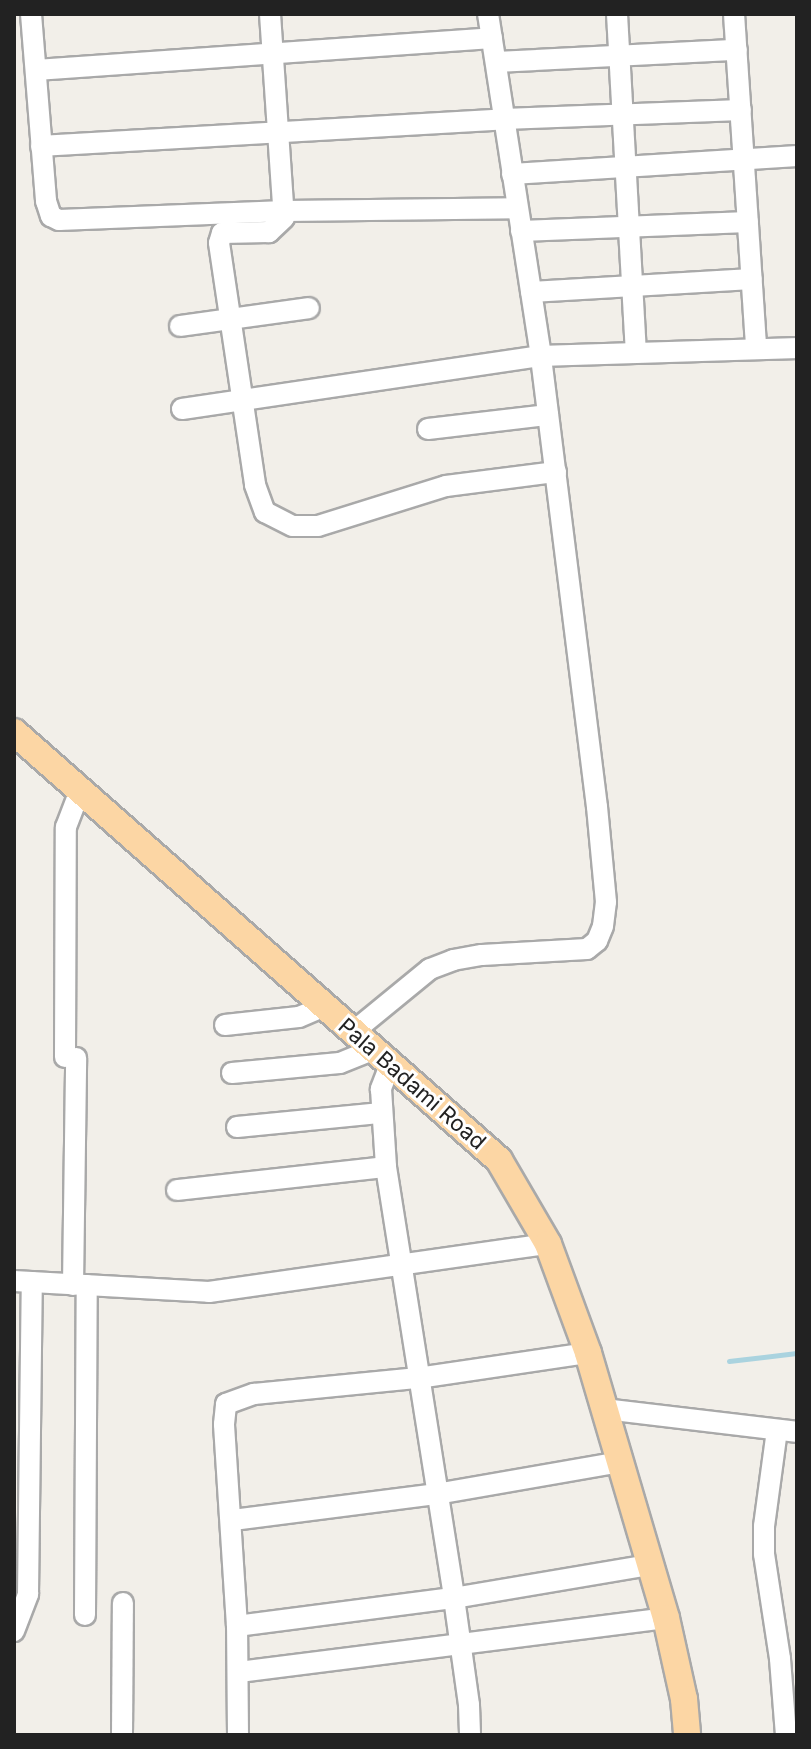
<!DOCTYPE html>
<html>
<head>
<meta charset="utf-8">
<style>
  body { margin:0 }
  #map { position:relative; width:811px; height:1749px; overflow:hidden; background:#f2efe9; font-family:Inter,sans-serif }
  div>[style] { position:absolute }
  .stream>* { height:5px; margin:-2.5px; padding:0 2.5px; transform-origin:2.5px; border-radius:2.5px; background:#aad3df }
  .roads { filter:drop-shadow(2px 0 #a9a9a9) drop-shadow(-2px 0 #a9a9a9) drop-shadow(0 2px #a9a9a9) drop-shadow(0 -2px #a9a9a9) }
  .minor>* { height:20px; margin:-10px; padding:0 10px; transform-origin:10px; border-radius:10px; background:#fff }
  .major>* { height:26px; margin:-13px; padding:0 13px; transform-origin:13px; border-radius:13px; background:#fcd6a4 }
  span { translate:-50% -50%; white-space:nowrap; text-align:center; line-height:1.15; -webkit-text-stroke:6px #fff; paint-order:stroke }
  .street-label { font-size:22px; color:#222 }
  .frame { position:absolute; inset:0; border:16px solid #222; pointer-events:none }
</style>
</head>
<body>
<div id="map">
  <div class="stream">
    <i style="left:729px;top:1361px;width:68px;rotate:-6.7deg"></i>
  </div>
  <div class="roads">
    <div class="minor">
      <i style="left:31px;top:14px;width:188px;rotate:85.4deg"></i>
      <i style="left:46px;top:201px;width:16px;rotate:72deg"></i>
      <i style="left:51px;top:216px;width:9px;rotate:27deg"></i>
      <i style="left:59px;top:220px;width:226px;rotate:-2.3deg"></i>
      <i style="left:285px;top:211px;width:232px;rotate:-0.7deg"></i>
      <i style="left:270px;top:14px;width:204px;rotate:86.1deg"></i>
      <i style="left:284px;top:218px;width:21px;rotate:137deg"></i>
      <i style="left:269px;top:232px;width:47px;rotate:178.8deg"></i>
      <i style="left:222px;top:233px;width:10px;rotate:107deg"></i>
      <i style="left:219px;top:243px;width:245px;rotate:81.5deg"></i>
      <i style="left:255px;top:485px;width:29px;rotate:70deg"></i>
      <i style="left:265px;top:512px;width:31px;rotate:27deg"></i>
      <i style="left:293px;top:526px;width:25px"></i>
      <i style="left:318px;top:526px;width:134px;rotate:-17.4deg"></i>
      <i style="left:446px;top:486px;width:111px;rotate:-7.3deg"></i>
      <i style="left:617px;top:14px;width:339px;rotate:86.8deg"></i>
      <i style="left:734px;top:14px;width:334px;rotate:86.2deg"></i>
      <i style="left:496px;top:62px;width:241px;rotate:-2.9deg"></i>
      <i style="left:36px;top:70px;width:457px;rotate:-4deg"></i>
      <i style="left:41px;top:146px;width:464px;rotate:-3.3deg"></i>
      <i style="left:504px;top:119px;width:237px;rotate:-2.2deg"></i>
      <i style="left:512px;top:174px;width:286px;rotate:-3.6deg"></i>
      <i style="left:521px;top:231px;width:227px;rotate:-2.3deg"></i>
      <i style="left:531px;top:292px;width:221px;rotate:-3.4deg"></i>
      <i style="left:180px;top:326px;width:130px;rotate:-7.9deg"></i>
      <i style="left:182px;top:409px;width:363px;rotate:-8.4deg"></i>
      <i style="left:541px;top:356px;width:346px;rotate:-98.8deg"></i>
      <i style="left:428px;top:429px;width:121px;rotate:-6.7deg"></i>
      <i style="left:225px;top:1025px;width:74px;rotate:-6.2deg"></i>
      <i style="left:299px;top:1017px;width:26px;rotate:-23deg"></i>
      <i style="left:353px;top:1032px;width:99px;rotate:-39.3deg"></i>
      <i style="left:430px;top:969px;width:25px;rotate:-21deg"></i>
      <i style="left:453px;top:960px;width:29px;rotate:-10deg"></i>
      <i style="left:482px;top:955px;width:105px;rotate:-3.3deg"></i>
      <i style="left:587px;top:949px;width:13px;rotate:-39deg"></i>
      <i style="left:597px;top:941px;width:16px;rotate:-68deg"></i>
      <i style="left:603px;top:926px;width:24px;rotate:-83deg"></i>
      <i style="left:606px;top:902px;width:95px;rotate:-95.4deg"></i>
      <i style="left:597px;top:807px;width:454px;rotate:-97.1deg"></i>
      <i style="left:541px;top:356px;width:256px;rotate:-1.8deg"></i>
      <i style="left:65px;top:1057px;width:230px;rotate:-89.8deg"></i>
      <i style="left:66px;top:827px;width:40px;rotate:-69deg"></i>
      <i style="left:390px;top:1065px;width:26px;rotate:111deg"></i>
      <i style="left:381px;top:1089px;width:78px;rotate:86.3deg"></i>
      <i style="left:386px;top:1167px;width:436px;rotate:81deg"></i>
      <i style="left:454px;top:1598px;width:108px;rotate:82deg"></i>
      <i style="left:469px;top:1705px;width:30px;rotate:88deg"></i>
      <i style="left:232px;top:1073px;width:108px;rotate:-5.3deg"></i>
      <i style="left:340px;top:1063px;width:35px;rotate:-22deg"></i>
      <i style="left:237px;top:1127px;width:145px;rotate:-5.6deg"></i>
      <i style="left:177px;top:1190px;width:210px;rotate:-6.3deg"></i>
      <i style="left:14px;top:1281px;width:195px;rotate:3.2deg"></i>
      <i style="left:209px;top:1292px;width:342px;rotate:-8.1deg"></i>
      <i style="left:73px;top:1285px;width:227px;rotate:-89.2deg"></i>
      <i style="left:605px;top:1409px;width:193px;rotate:6.8deg"></i>
      <i style="left:777px;top:1430px;width:97px;rotate:97.7deg"></i>
      <i style="left:764px;top:1526px;width:28px;rotate:90deg"></i>
      <i style="left:764px;top:1554px;width:106px;rotate:81.3deg"></i>
      <i style="left:780px;top:1659px;width:76px;rotate:85.5deg"></i>
      <i style="left:233px;top:1520px;width:206px;rotate:-7.3deg"></i>
      <i style="left:437px;top:1494px;width:187px;rotate:-9.9deg"></i>
      <i style="left:85px;top:1615px;width:330px;rotate:-89.7deg"></i>
      <i style="left:237px;top:1626px;width:219px;rotate:-7.4deg"></i>
      <i style="left:454px;top:1598px;width:199px;rotate:-9.6deg"></i>
      <i style="left:14px;top:1631px;width:40px;rotate:-69deg"></i>
      <i style="left:28px;top:1594px;width:312px;rotate:-89.3deg"></i>
      <i style="left:239px;top:1672px;width:430px;rotate:-7.2deg"></i>
      <i style="left:122px;top:1735px;width:132px;rotate:-89.6deg"></i>
      <i style="left:238px;top:1735px;width:109px;rotate:-90.5deg"></i>
      <i style="left:237px;top:1626px;width:202px;rotate:-93.7deg"></i>
      <i style="left:224px;top:1424px;width:20px;rotate:-84deg"></i>
      <i style="left:226px;top:1404px;width:30px;rotate:-20deg"></i>
      <i style="left:254px;top:1394px;width:165px;rotate:-5.6deg"></i>
      <i style="left:418px;top:1378px;width:172px;rotate:-8.4deg"></i>
    </div>
    <div class="major">
      <i style="left:14px;top:732px;width:647px;rotate:41.43deg"></i>
      <i style="left:499px;top:1160px;width:97px;rotate:59.7deg"></i>
      <i style="left:548px;top:1244px;width:116px;rotate:69.8deg"></i>
      <i style="left:588px;top:1353px;width:276px;rotate:73.6deg"></i>
      <i style="left:666px;top:1618px;width:83px;rotate:77.5deg"></i>
      <i style="left:684px;top:1699px;width:36px;rotate:85deg"></i>
    </div>
  </div>
  <div class="street-label">
    <span style="left:412px;top:1084px;rotate:41deg">Pala Badami Road</span>
  </div>
  <div class="frame"></div>
</div>
</body>
</html>
